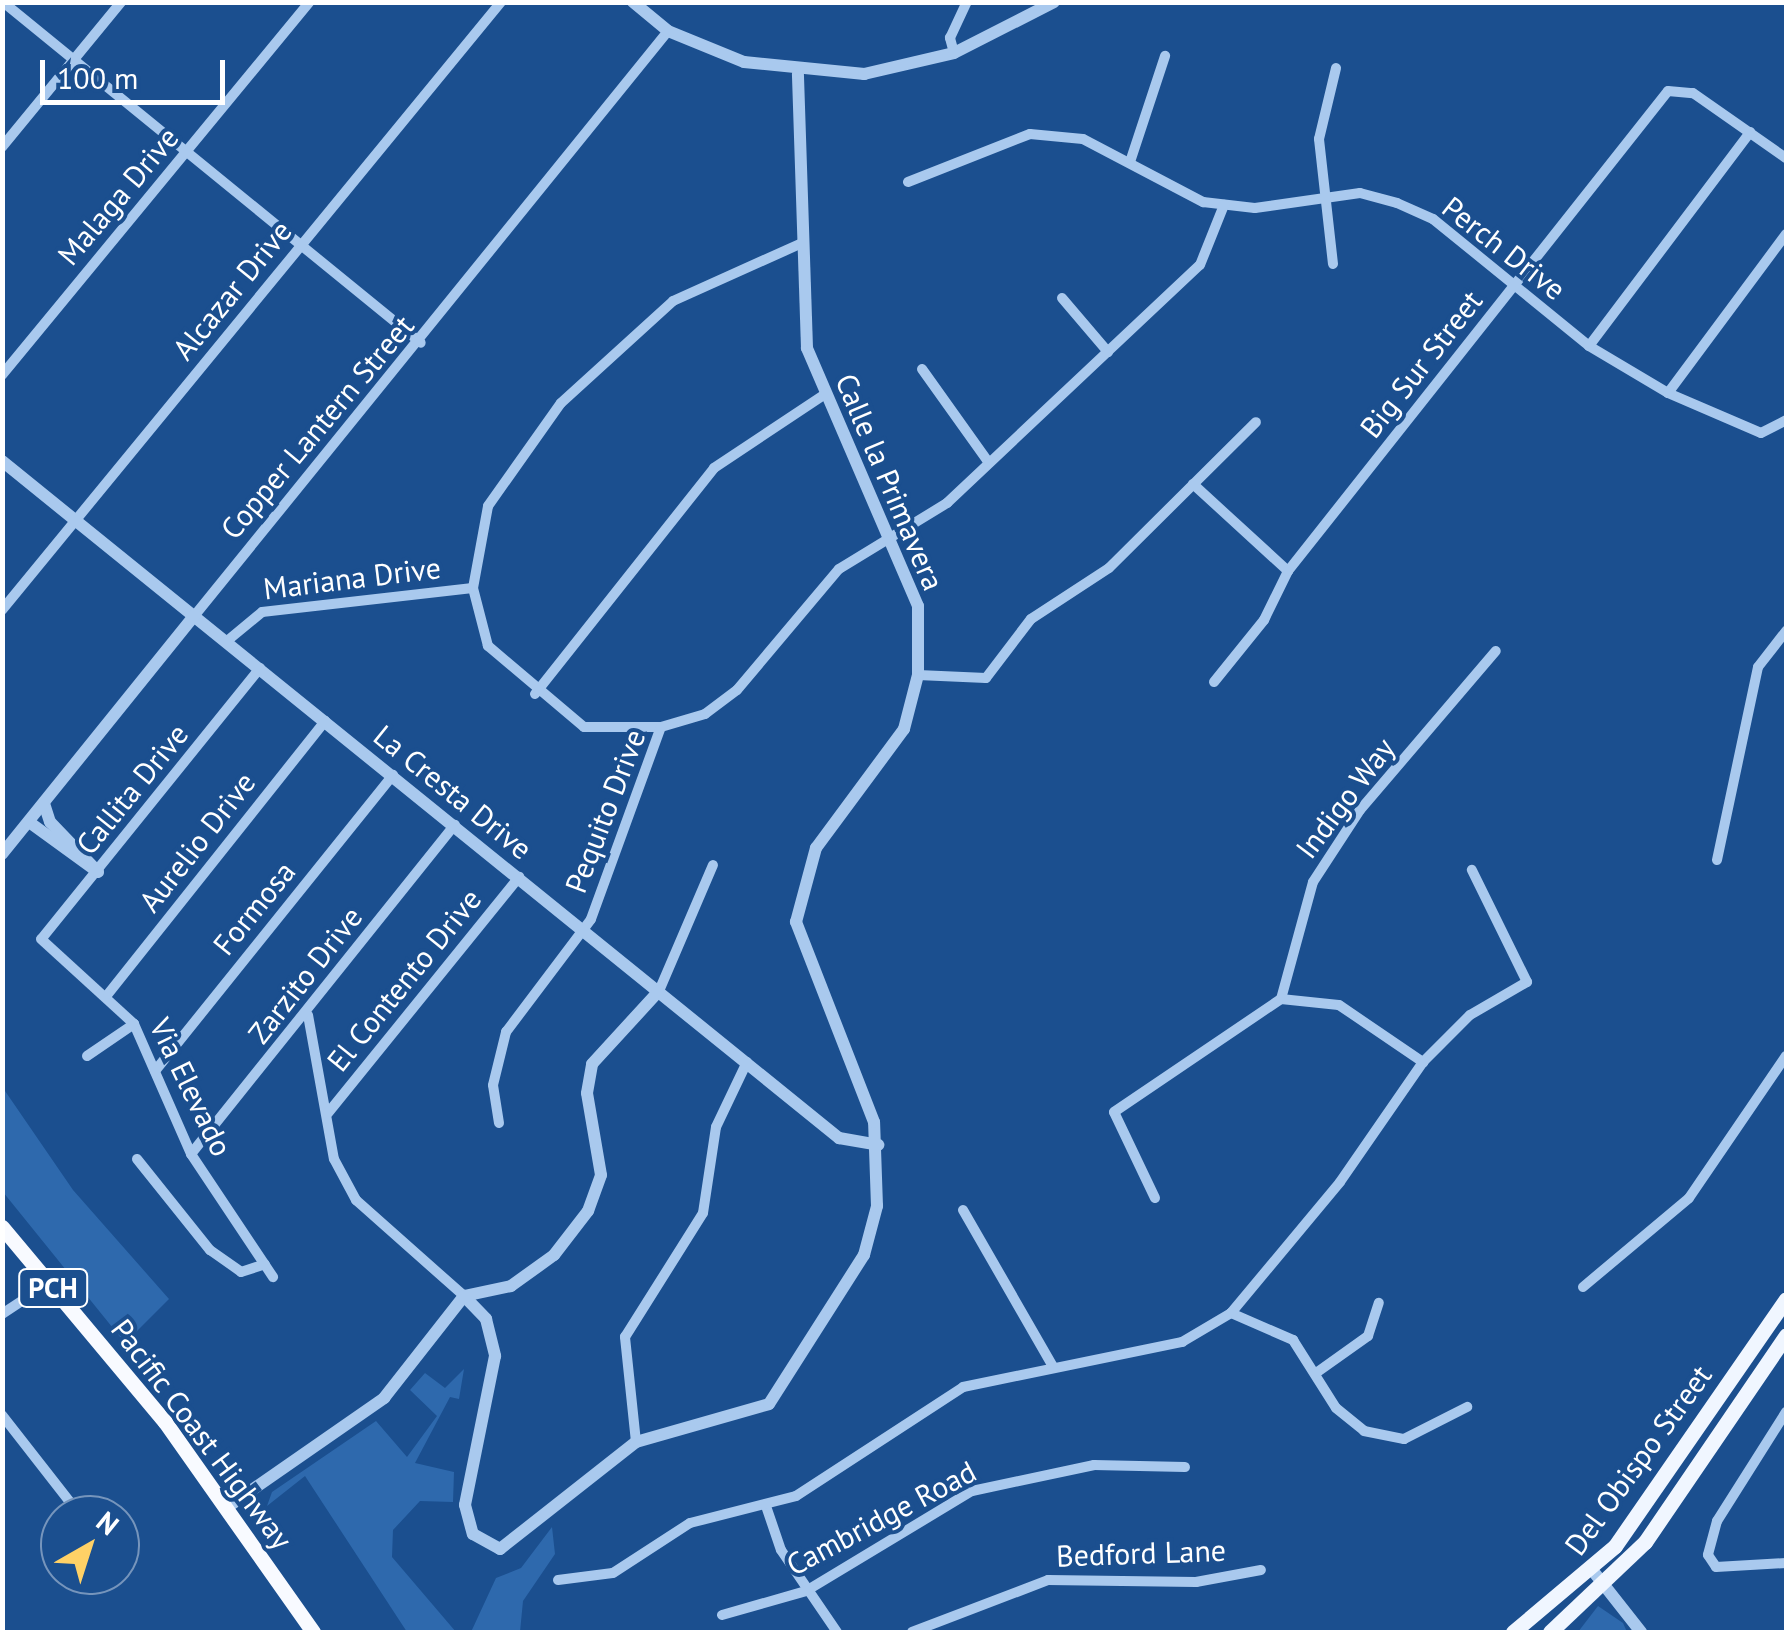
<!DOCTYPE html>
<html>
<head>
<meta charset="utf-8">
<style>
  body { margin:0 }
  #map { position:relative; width:1789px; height:1635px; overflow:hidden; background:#1b4f8f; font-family:"PT Sans",sans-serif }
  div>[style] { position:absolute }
  .green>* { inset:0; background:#2e69ad }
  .minor>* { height:10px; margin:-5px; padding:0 5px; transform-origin:5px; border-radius:5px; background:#a9c9ee }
  .tertiary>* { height:12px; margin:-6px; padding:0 6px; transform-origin:6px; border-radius:6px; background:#a9c9ee }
  .primary>* { height:15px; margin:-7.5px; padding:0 7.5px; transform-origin:7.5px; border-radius:7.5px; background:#f0f6ff }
  .trunk>* { height:15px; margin:-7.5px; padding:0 7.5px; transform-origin:7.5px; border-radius:7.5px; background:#f8faff }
  span { translate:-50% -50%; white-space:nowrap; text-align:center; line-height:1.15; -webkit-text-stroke:8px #1b4f8f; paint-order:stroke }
  .shield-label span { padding:2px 8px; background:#1b4f8f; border:2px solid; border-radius:8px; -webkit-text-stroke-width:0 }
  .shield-label { font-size:28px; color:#fff; font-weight:700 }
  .street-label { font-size:30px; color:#fff }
  .frame { position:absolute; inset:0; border:5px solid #fff; pointer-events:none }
  .north { position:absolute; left:40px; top:1495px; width:100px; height:100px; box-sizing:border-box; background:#1b4f8f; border:2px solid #7695bc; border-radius:50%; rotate:39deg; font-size:28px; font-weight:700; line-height:40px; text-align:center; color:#fff }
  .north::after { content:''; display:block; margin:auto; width:35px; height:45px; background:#ffd166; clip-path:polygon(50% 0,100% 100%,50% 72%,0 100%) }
  .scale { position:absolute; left:40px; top:60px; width:185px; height:45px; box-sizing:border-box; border:5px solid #fff; border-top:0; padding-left:12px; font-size:30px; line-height:35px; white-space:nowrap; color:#fff; -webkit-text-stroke:8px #1b4f8f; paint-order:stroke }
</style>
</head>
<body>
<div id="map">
  <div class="green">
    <i style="clip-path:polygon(3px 1088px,73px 1190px,169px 1299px,125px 1343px,3px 1192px)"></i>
    <i style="clip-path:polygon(464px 1369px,459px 1399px,450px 1397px,415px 1463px,454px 1472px,453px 1502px,420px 1501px,393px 1530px,392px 1557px,456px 1632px,407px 1632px,305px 1476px,267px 1506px,272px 1492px,376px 1421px,407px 1457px,437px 1416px,410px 1390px,425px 1373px,445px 1388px)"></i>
    <i style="clip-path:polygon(552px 1527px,555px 1554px,523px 1601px,520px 1632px,471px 1632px,496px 1578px,521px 1568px)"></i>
    <i style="clip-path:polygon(1598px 1606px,1623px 1623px,1627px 1632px,1578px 1632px)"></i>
  </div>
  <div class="minor">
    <i style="left:3px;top:2px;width:539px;rotate:39.21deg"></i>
    <i style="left:954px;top:53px;width:16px;rotate:-105deg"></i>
    <i style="left:950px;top:38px;width:40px;rotate:-65deg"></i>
    <i style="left:2px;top:147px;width:188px;rotate:-50.6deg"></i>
    <i style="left:1130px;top:162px;width:112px;rotate:-71.7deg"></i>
    <i style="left:908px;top:182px;width:131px;rotate:-21.5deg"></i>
    <i style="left:1030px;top:134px;width:53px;rotate:5.4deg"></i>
    <i style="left:1083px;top:139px;width:136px;rotate:27.7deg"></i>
    <i style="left:1203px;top:202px;width:52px;rotate:6.6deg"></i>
    <i style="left:1255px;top:208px;width:106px;rotate:-8.1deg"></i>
    <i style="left:1360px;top:193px;width:38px;rotate:15deg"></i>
    <i style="left:1397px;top:203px;width:39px;rotate:24deg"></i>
    <i style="left:1433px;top:219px;width:201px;rotate:39.1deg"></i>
    <i style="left:1589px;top:346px;width:92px;rotate:30.7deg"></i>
    <i style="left:1668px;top:393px;width:101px;rotate:23.3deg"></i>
    <i style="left:1761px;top:433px;width:28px;rotate:-27deg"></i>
    <i style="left:1333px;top:264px;width:126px;rotate:-96.4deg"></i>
    <i style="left:1319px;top:139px;width:73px;rotate:-76.5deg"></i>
    <i style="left:1062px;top:298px;width:71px;rotate:49.6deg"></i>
    <i style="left:1589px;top:346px;width:268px;rotate:-53deg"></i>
    <i style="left:922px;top:369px;width:115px;rotate:54.5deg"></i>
    <i style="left:2px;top:375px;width:483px;rotate:-50.5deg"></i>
    <i style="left:1668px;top:393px;width:198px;rotate:-53.4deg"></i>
    <i style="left:1193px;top:484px;width:129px;rotate:42.5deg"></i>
    <i style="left:2px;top:610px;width:787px;rotate:-50.62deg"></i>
    <i style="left:195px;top:615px;width:752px;rotate:-50.99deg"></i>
    <i style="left:227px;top:641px;width:45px;rotate:-39.6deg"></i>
    <i style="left:262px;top:612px;width:212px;rotate:-6.5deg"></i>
    <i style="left:260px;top:668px;width:348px;rotate:128.9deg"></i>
    <i style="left:41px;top:939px;width:126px;rotate:42.4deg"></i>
    <i style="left:134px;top:1024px;width:142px;rotate:66.3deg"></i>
    <i style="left:191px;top:1154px;width:148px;rotate:56.3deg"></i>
    <i style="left:918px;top:675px;width:68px;rotate:2.5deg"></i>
    <i style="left:986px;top:678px;width:74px;rotate:-52.7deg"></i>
    <i style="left:1031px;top:619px;width:93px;rotate:-33.2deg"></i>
    <i style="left:1109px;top:568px;width:207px;rotate:-44.8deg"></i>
    <i style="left:1214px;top:682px;width:80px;rotate:-51.1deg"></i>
    <i style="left:1264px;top:620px;width:55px;rotate:-63.9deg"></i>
    <i style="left:1288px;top:571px;width:612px;rotate:-51.63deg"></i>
    <i style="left:1668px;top:91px;width:25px;rotate:5deg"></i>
    <i style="left:1693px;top:93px;width:113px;rotate:35deg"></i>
    <i style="left:535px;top:694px;width:288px;rotate:-51.6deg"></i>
    <i style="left:714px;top:468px;width:132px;rotate:-33.6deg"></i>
    <i style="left:661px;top:727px;width:77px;rotate:180deg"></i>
    <i style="left:584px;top:727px;width:126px;rotate:-139.8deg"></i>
    <i style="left:488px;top:646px;width:60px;rotate:-104.5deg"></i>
    <i style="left:473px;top:588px;width:83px;rotate:-79.6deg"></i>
    <i style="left:488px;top:506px;width:126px;rotate:-54.7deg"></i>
    <i style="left:561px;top:403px;width:151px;rotate:-42.3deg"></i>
    <i style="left:673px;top:301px;width:139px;rotate:-24.2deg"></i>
    <i style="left:1717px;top:860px;width:197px;rotate:-78deg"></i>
    <i style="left:1758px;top:667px;width:46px;rotate:-52.1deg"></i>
    <i style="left:659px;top:991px;width:137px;rotate:-66.8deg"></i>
    <i style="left:108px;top:994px;width:349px;rotate:-51.5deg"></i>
    <i style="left:1281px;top:999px;width:121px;rotate:-74.7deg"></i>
    <i style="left:1313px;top:882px;width:86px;rotate:-56.9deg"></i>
    <i style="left:1360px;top:810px;width:209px;rotate:-49.5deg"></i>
    <i style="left:1281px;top:999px;width:58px;rotate:5.9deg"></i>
    <i style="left:1339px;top:1005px;width:102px;rotate:34.2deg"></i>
    <i style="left:308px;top:1015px;width:146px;rotate:79.8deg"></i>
    <i style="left:334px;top:1159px;width:47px;rotate:61.8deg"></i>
    <i style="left:356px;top:1200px;width:144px;rotate:41.6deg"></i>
    <i style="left:87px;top:1056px;width:57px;rotate:-34.2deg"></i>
    <i style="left:155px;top:1071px;width:380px;rotate:-51.2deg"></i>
    <i style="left:328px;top:1113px;width:304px;rotate:-51deg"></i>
    <i style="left:499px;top:1123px;width:38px;rotate:-99deg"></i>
    <i style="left:493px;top:1085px;width:55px;rotate:-76.2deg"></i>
    <i style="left:506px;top:1032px;width:141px;rotate:-53deg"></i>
    <i style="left:591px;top:919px;width:204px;rotate:-70deg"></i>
    <i style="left:661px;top:727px;width:46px;rotate:-16.5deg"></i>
    <i style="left:705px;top:714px;width:40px;rotate:-37deg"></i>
    <i style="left:737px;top:690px;width:158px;rotate:-49.9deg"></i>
    <i style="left:839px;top:569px;width:127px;rotate:-31.4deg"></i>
    <i style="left:947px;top:503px;width:347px;rotate:-43.3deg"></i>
    <i style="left:1200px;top:265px;width:65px;rotate:-68.2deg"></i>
    <i style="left:191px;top:1154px;width:422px;rotate:-51.3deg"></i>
    <i style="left:137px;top:1159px;width:117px;rotate:51.3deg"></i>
    <i style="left:210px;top:1250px;width:38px;rotate:35deg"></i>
    <i style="left:241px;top:1272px;width:25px;rotate:-18deg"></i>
    <i style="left:1155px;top:1198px;width:95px;rotate:-115.5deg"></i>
    <i style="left:1114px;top:1112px;width:202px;rotate:-34.1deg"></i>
    <i style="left:963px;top:1210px;width:179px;rotate:60.1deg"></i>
    <i style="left:1583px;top:1287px;width:138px;rotate:-40deg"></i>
    <i style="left:1689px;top:1198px;width:172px;rotate:-55.7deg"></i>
    <i style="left:1231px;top:1313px;width:68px;rotate:23.5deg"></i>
    <i style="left:1293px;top:1340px;width:80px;rotate:57.7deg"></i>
    <i style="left:1336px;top:1408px;width:36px;rotate:39deg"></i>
    <i style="left:1364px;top:1431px;width:41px;rotate:11.3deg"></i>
    <i style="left:1404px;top:1439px;width:71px;rotate:-26.9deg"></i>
    <i style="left:2px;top:1314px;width:56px;rotate:-33.4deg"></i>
    <i style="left:1316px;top:1373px;width:64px;rotate:-35.4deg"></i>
    <i style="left:1368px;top:1336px;width:35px;rotate:-72deg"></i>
    <i style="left:1786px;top:1412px;width:129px;rotate:122.3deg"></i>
    <i style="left:1717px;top:1521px;width:35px;rotate:105deg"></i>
    <i style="left:1708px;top:1555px;width:14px;rotate:56deg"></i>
    <i style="left:1716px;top:1567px;width:70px;rotate:-3.3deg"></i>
    <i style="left:2px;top:1415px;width:127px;rotate:52deg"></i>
    <i style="left:636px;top:1442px;width:106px;rotate:-96deg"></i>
    <i style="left:625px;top:1337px;width:146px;rotate:-57.8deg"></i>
    <i style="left:703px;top:1213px;width:87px;rotate:-81.4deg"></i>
    <i style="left:716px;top:1127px;width:72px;rotate:-64.5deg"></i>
    <i style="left:766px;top:1506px;width:46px;rotate:71.2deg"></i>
    <i style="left:781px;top:1550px;width:99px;rotate:55.7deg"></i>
    <i style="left:558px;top:1580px;width:55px;rotate:-7.3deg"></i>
    <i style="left:613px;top:1573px;width:92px;rotate:-33deg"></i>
    <i style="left:690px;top:1523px;width:109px;rotate:-14.3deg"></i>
    <i style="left:796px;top:1496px;width:199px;rotate:-33.1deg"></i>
    <i style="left:963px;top:1387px;width:224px;rotate:-11.6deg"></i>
    <i style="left:1182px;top:1342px;width:57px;rotate:-30.6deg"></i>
    <i style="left:1231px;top:1313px;width:170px;rotate:-50.2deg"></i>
    <i style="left:1340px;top:1182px;width:146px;rotate:-55.3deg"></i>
    <i style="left:1423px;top:1062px;width:66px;rotate:-45deg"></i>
    <i style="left:1470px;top:1015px;width:66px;rotate:-30.1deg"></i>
    <i style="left:1527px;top:982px;width:125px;rotate:-116.2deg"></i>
    <i style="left:722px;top:1615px;width:87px;rotate:-15.9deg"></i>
    <i style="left:806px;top:1591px;width:194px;rotate:-31.1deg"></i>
    <i style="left:972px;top:1491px;width:125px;rotate:-12deg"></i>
    <i style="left:1094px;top:1465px;width:91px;rotate:1.3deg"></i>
    <i style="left:912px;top:1632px;width:146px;rotate:-20.9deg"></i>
    <i style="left:1048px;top:1580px;width:148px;rotate:0.8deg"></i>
    <i style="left:1196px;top:1582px;width:66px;rotate:-10.5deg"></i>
  </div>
  <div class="tertiary">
    <i style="left:633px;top:2px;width:45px;rotate:39.6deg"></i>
    <i style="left:668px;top:31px;width:82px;rotate:22.2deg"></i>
    <i style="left:744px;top:62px;width:121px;rotate:5.7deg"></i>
    <i style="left:864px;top:74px;width:92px;rotate:-13.1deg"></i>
    <i style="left:954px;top:53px;width:112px;rotate:-27deg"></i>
    <i style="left:2px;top:461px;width:1077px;rotate:38.97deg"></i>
    <i style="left:839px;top:1138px;width:40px;rotate:10deg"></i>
    <i style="left:29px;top:822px;width:85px;rotate:35.9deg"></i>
    <i style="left:98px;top:872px;width:69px;rotate:-133.8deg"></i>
    <i style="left:50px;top:822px;width:20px;rotate:-108deg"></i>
    <i style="left:2px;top:854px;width:307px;rotate:-51.1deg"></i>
    <i style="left:464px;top:1296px;width:32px;rotate:46deg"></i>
    <i style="left:486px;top:1319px;width:38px;rotate:76deg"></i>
    <i style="left:495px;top:1356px;width:152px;rotate:101.4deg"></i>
    <i style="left:465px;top:1505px;width:30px;rotate:75deg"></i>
    <i style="left:473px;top:1534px;width:31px;rotate:29deg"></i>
    <i style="left:500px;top:1549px;width:173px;rotate:-38.2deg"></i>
    <i style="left:636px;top:1442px;width:138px;rotate:-15.9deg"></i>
    <i style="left:769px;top:1404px;width:177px;rotate:-57.5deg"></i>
    <i style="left:864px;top:1255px;width:51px;rotate:-75.1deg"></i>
    <i style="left:877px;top:1206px;width:84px;rotate:-92deg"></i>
    <i style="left:874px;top:1122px;width:215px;rotate:-111.3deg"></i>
    <i style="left:796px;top:922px;width:77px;rotate:-74.9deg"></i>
    <i style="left:816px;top:848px;width:148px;rotate:-53.5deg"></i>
    <i style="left:904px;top:729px;width:56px;rotate:-75.5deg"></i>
    <i style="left:918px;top:675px;width:69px;rotate:-90deg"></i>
    <i style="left:918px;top:606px;width:281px;rotate:-113.3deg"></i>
    <i style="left:807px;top:348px;width:274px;rotate:-91.9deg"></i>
    <i style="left:226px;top:1508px;width:193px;rotate:-34.8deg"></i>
    <i style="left:384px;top:1398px;width:130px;rotate:-51.9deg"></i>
    <i style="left:464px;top:1296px;width:48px;rotate:-12deg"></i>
    <i style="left:511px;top:1286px;width:53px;rotate:-35.8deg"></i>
    <i style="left:554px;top:1255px;width:56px;rotate:-52.3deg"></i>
    <i style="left:588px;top:1211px;width:38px;rotate:-70deg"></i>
    <i style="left:601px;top:1175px;width:83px;rotate:-99.7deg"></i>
    <i style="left:587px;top:1093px;width:29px;rotate:-80deg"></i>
    <i style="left:592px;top:1064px;width:99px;rotate:-47.5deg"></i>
    <i style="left:1593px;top:1571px;width:78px;rotate:51.8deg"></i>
  </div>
  <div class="primary">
    <i style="left:1513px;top:1632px;width:133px;rotate:-40.1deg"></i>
    <i style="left:1615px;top:1546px;width:300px;rotate:-55.3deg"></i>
    <i style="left:1550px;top:1632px;width:131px;rotate:-43.5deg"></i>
    <i style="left:1645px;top:1542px;width:250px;rotate:-55.7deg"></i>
  </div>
  <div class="trunk">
    <i style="left:2px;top:1227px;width:254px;rotate:50.1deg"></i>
    <i style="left:165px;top:1422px;width:257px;rotate:54.8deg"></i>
  </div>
  <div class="shield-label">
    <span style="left:53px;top:1288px">PCH</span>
  </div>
  <div class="street-label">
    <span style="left:118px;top:196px;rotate:-50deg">Malaga Drive</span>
    <span style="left:1504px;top:248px;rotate:38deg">Perch Drive</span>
    <span style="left:232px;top:290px;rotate:-51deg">Alcazar Drive</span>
    <span style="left:1421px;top:364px;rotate:-52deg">Big Sur Street</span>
    <span style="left:317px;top:427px;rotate:-50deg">Copper Lantern Street</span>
    <span style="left:890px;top:482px;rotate:67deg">Calle la Primavera</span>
    <span style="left:352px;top:578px;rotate:-7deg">Mariana Drive</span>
    <span style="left:132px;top:789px;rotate:-51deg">Callita Drive</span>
    <span style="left:453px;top:792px;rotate:39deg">La Cresta Drive</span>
    <span style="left:1345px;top:798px;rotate:-53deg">Indigo Way</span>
    <span style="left:605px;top:811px;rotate:-69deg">Pequito Drive</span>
    <span style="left:197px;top:842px;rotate:-52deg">Aurelio Drive</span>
    <span style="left:254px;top:908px;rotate:-51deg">Formosa</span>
    <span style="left:305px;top:975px;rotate:-52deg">Zarzito Drive</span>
    <span style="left:404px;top:980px;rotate:-51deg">El Contento Drive</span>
    <span style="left:191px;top:1087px;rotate:64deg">Via Elevado</span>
    <span style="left:202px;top:1434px;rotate:53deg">Pacific Coast Highway</span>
    <span style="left:1638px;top:1460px;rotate:-54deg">Del Obispo Street</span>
    <span style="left:881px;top:1518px;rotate:-28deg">Cambridge Road</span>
    <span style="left:1141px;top:1553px;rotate:-2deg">Bedford Lane</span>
  </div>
  <div class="frame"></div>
  <div class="north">N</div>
  <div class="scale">100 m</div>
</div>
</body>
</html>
